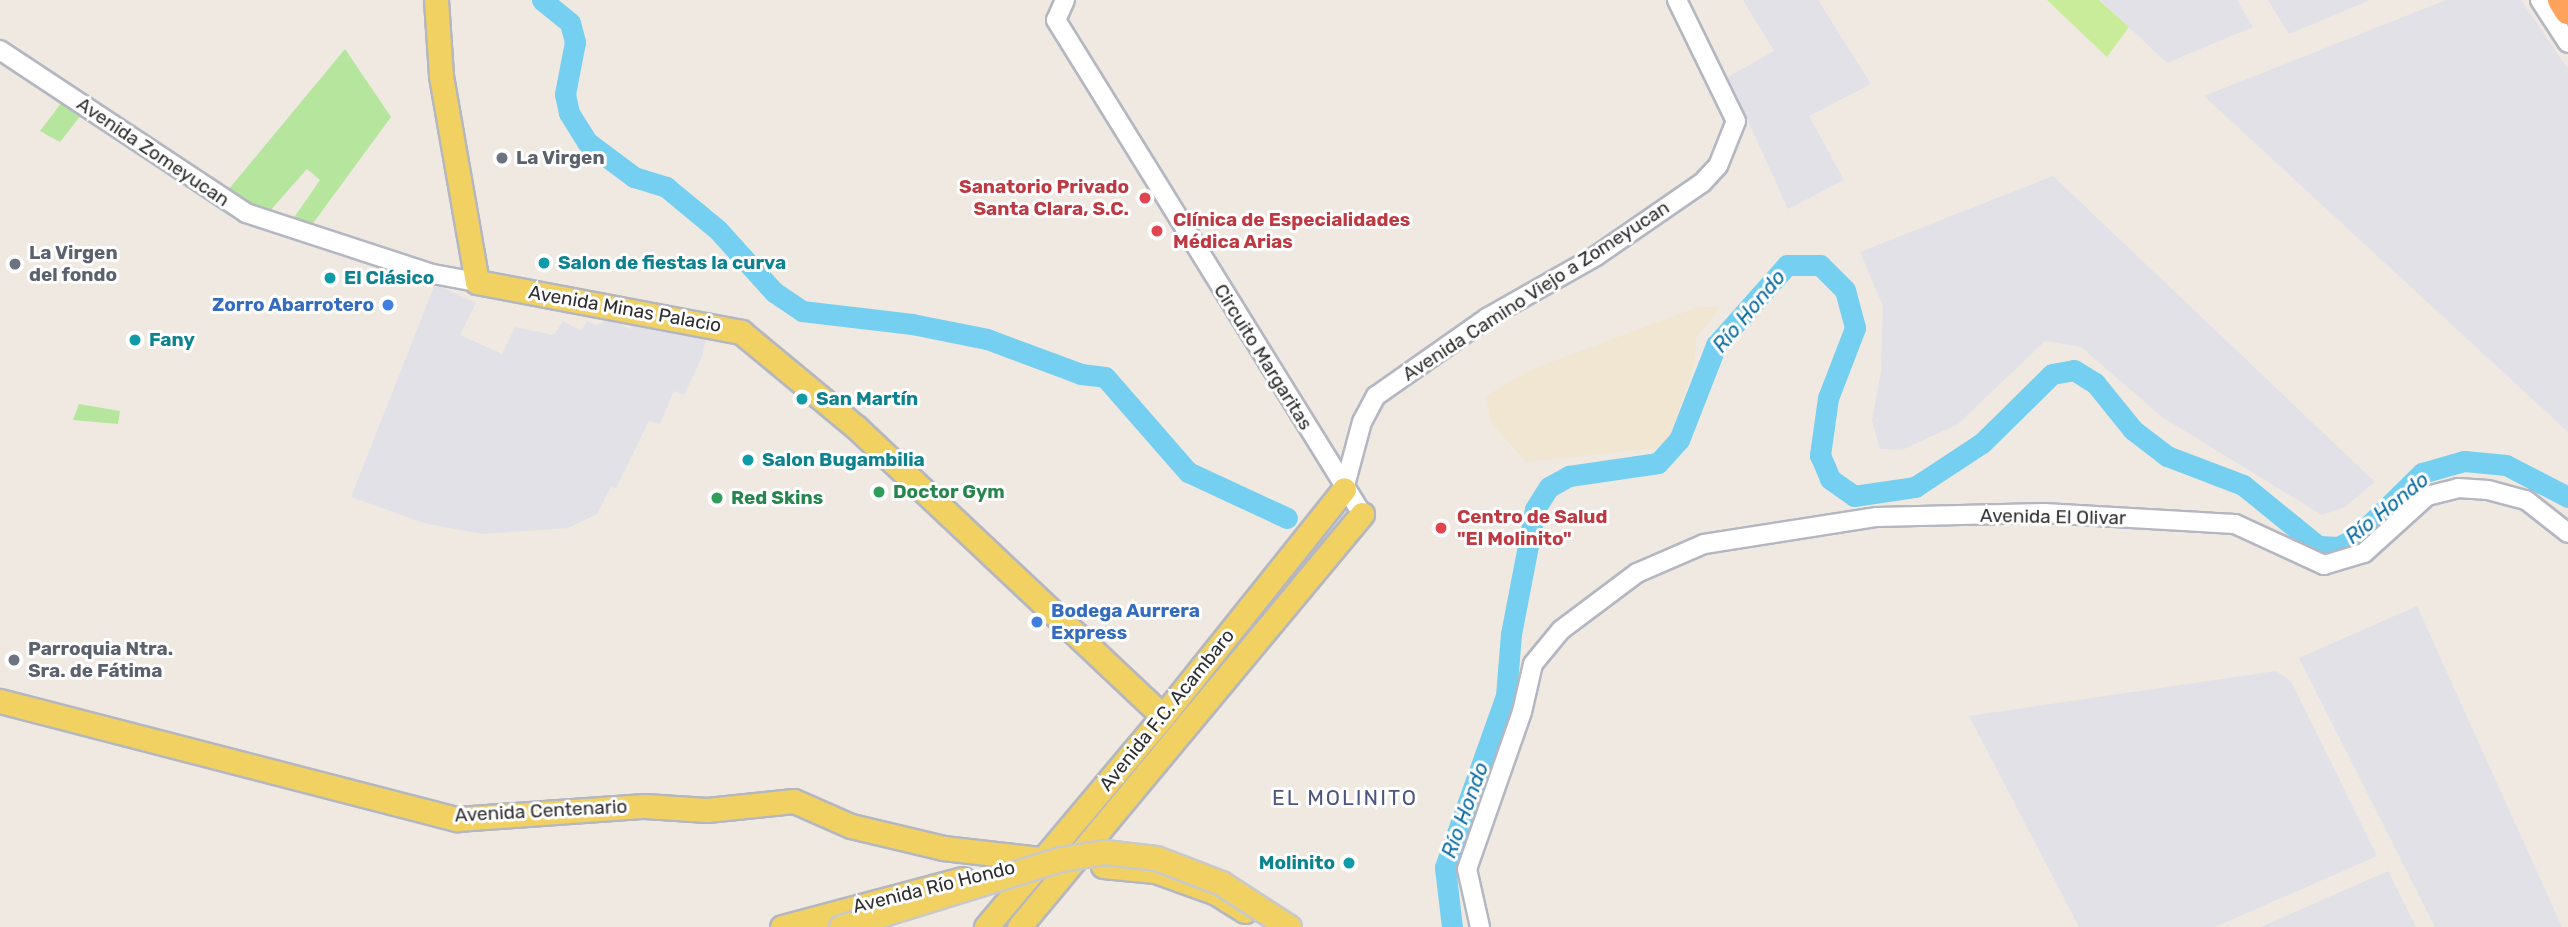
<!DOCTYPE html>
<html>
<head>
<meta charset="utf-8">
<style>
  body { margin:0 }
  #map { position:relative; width:2568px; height:927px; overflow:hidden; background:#efe9e1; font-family:Rubik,sans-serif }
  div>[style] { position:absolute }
  .industrial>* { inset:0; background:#e3e1e8 }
  .education>* { inset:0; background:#f0e6d1 }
  .green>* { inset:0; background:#b6e59e }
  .pitch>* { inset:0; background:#c9ec9a }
  .river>* { height:21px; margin:-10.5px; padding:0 10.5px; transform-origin:10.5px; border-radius:10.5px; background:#75cff0 }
  .roads { filter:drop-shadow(2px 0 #b4b7c1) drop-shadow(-2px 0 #b4b7c1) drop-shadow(0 2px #b4b7c1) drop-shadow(0 -2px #b4b7c1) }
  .minor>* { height:18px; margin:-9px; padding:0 9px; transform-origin:9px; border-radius:9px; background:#fff }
  .major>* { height:23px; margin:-11.5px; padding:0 11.5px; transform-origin:11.5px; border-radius:11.5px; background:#f2d163 }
  .highway>* { height:26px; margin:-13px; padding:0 13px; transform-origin:13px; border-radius:13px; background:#ffa35c }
  .bridges { filter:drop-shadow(2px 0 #c9c9c9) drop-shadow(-2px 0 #c9c9c9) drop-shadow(0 2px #c9c9c9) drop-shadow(0 -2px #c9c9c9) }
  .major-bridge>* { height:23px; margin:-11.5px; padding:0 11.5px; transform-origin:11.5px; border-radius:11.5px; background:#f2d163 }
  .dots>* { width:19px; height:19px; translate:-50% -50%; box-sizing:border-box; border:4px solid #fff; border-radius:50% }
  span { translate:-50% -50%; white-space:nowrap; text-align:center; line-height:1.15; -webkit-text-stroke:6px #fff; paint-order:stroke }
  .street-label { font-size:19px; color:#2e2e2e }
  .worship-label { font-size:19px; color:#5b616d; font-weight:700 }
  .left { translate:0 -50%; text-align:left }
  .health-label { font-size:19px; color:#be3a42; font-weight:700 }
  .right { translate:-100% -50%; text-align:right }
  .culture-label { font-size:19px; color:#0d838f; font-weight:700 }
  .shop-label { font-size:19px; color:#366cbe; font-weight:700 }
  .leisure-label { font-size:19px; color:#27864d; font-weight:700 }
  .water-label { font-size:21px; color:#0d6fa3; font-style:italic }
  .neighbourhood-label { font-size:21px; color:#4d5680; letter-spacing:2px }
</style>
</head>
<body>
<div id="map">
  <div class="industrial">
    <i style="clip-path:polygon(1743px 0,1818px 0,1871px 84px,1809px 116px,1844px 180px,1788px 209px,1728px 77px,1774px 51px)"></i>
    <i style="clip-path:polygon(2100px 0,2237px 0,2253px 27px,2167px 63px)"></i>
    <i style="clip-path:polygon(2268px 0,2370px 0,2289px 34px)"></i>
    <i style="clip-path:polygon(2446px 0,2521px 0,2568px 69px,2568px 432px,2204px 96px)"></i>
    <i style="clip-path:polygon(2053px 176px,2375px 482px,2345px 507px,2322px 515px,2162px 417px,2081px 347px,2045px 341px,1958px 424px,1902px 450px,1880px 449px,1872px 421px,1881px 371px,1883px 306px,1860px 252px)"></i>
    <i style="clip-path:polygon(435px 284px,476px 303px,460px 335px,502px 354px,515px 327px,554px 335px,563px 321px,581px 331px,587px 321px,596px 325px,609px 320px,631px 329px,634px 323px,706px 338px,702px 357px,684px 395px,674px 391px,660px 424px,649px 421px,616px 488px,611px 487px,597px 514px,568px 528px,484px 534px,427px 524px,351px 497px)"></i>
    <i style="clip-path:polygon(2417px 606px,2562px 927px,2435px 927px,2299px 658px)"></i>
    <i style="clip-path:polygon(2276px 671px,2291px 681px,2377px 856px,2215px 927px,2079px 927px,1969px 716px)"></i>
    <i style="clip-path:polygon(2388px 871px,2416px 927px,2261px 927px)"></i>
  </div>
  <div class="education">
    <i style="clip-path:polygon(1698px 307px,1721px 307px,1696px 338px,1695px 362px,1670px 435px,1658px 448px,1526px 462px,1491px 422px,1486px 396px,1530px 370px)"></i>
  </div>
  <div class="green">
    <i style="clip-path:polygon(345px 49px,391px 117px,311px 226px,293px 219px,320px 180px,307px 169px,269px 212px,228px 190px)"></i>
    <i style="clip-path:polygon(62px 102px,82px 114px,60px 142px,40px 131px)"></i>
    <i style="clip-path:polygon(79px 404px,120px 411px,118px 424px,73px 420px)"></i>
  </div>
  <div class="pitch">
    <i style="clip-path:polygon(2047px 0,2099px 0,2129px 27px,2107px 57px)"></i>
  </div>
  <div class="river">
    <i style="left:542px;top:0;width:36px;rotate:39deg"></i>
    <i style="left:570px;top:23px;width:20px;rotate:75deg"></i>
    <i style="left:575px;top:42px;width:53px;rotate:100.9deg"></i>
    <i style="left:565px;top:94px;width:19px;rotate:78deg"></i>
    <i style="left:569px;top:113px;width:34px;rotate:58deg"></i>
    <i style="left:587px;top:142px;width:59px;rotate:36.7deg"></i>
    <i style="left:634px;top:177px;width:34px;rotate:17deg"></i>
    <i style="left:666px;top:187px;width:67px;rotate:39.6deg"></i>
    <i style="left:718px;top:230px;width:84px;rotate:47.9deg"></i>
    <i style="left:774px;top:292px;width:34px;rotate:34deg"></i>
    <i style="left:802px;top:311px;width:111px;rotate:6.7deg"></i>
    <i style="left:912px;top:324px;width:76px;rotate:11.3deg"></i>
    <i style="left:987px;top:339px;width:100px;rotate:20.4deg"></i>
    <i style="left:1081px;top:374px;width:24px;rotate:7deg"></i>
    <i style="left:1105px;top:377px;width:126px;rotate:48.9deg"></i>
    <i style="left:1188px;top:472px;width:109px;rotate:24.9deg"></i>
    <i style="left:1452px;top:927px;width:60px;rotate:-96.7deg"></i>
    <i style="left:1445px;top:867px;width:182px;rotate:-70.4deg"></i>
    <i style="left:1506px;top:696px;width:62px;rotate:-85.4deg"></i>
    <i style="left:1511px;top:634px;width:127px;rotate:-79.1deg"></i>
    <i style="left:1535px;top:509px;width:26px;rotate:-58deg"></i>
    <i style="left:1549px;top:487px;width:23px;rotate:-29deg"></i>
    <i style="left:1569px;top:476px;width:90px;rotate:-8.3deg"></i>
    <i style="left:1658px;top:463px;width:31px;rotate:-48deg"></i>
    <i style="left:1679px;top:440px;width:102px;rotate:-68.7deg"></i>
    <i style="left:1716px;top:345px;width:107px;rotate:-48.4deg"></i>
    <i style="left:1787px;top:265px;width:33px"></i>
    <i style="left:1820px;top:265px;width:35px;rotate:45deg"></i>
    <i style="left:1845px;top:290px;width:39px;rotate:75deg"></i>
    <i style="left:1855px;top:328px;width:75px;rotate:111.1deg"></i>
    <i style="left:1828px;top:398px;width:58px;rotate:98deg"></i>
    <i style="left:1820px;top:455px;width:26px;rotate:67deg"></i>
    <i style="left:1830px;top:479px;width:29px;rotate:35deg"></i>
    <i style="left:1854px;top:496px;width:62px;rotate:-8.4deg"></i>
    <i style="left:1915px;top:487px;width:80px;rotate:-33.3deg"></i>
    <i style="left:1982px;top:443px;width:98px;rotate:-44.6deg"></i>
    <i style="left:2052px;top:374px;width:22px;rotate:-10deg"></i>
    <i style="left:2074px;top:370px;width:25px;rotate:32deg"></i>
    <i style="left:2095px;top:383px;width:60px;rotate:51deg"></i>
    <i style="left:2133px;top:430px;width:43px;rotate:37.4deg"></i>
    <i style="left:2167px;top:456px;width:81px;rotate:20.9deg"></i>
    <i style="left:2243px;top:485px;width:97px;rotate:39.1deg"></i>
    <i style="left:2318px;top:546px;width:20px;rotate:3deg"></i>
    <i style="left:2338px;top:547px;width:20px;rotate:-27deg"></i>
    <i style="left:2356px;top:538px;width:93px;rotate:-44.6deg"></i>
    <i style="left:2422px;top:473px;width:44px;rotate:-15.9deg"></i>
    <i style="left:2464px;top:461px;width:42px;rotate:5.4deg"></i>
    <i style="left:2506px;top:465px;width:70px;rotate:27.3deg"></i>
  </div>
  <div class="roads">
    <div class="minor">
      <i style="left:1065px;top:0;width:22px;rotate:114deg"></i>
      <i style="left:1056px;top:20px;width:581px;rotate:58.22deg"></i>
      <i style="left:2540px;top:0;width:51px;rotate:56.9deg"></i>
      <i style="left:0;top:50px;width:295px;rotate:33.5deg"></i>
      <i style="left:246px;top:213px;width:197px;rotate:18.1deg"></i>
      <i style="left:433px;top:274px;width:45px;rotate:10.3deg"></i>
      <i style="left:1344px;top:489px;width:69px;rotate:-75deg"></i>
      <i style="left:1362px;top:422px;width:30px;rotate:-62deg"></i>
      <i style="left:1376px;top:396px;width:136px;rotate:-35.1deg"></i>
      <i style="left:1487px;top:318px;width:125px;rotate:-29.6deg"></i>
      <i style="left:1596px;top:256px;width:129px;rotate:-34.6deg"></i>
      <i style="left:1702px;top:183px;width:23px;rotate:-47deg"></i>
      <i style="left:1718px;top:166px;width:48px;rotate:-68.2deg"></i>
      <i style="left:1736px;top:121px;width:135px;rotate:-116deg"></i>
      <i style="left:1480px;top:927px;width:59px;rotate:-102.6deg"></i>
      <i style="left:1467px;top:869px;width:166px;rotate:-70.7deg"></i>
      <i style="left:1522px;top:712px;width:49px;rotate:-77.1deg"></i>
      <i style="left:1533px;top:664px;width:44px;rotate:-50.5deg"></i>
      <i style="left:1561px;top:630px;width:95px;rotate:-36.9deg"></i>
      <i style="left:1637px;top:573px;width:73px;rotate:-23.4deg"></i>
      <i style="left:1704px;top:544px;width:175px;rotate:-8.9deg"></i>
      <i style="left:1877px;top:517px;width:167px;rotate:-1.4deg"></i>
      <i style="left:2044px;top:513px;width:191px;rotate:3.3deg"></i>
      <i style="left:2235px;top:524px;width:98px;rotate:24.7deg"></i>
      <i style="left:2324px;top:565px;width:42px;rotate:-16.7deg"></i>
      <i style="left:2364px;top:553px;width:85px;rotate:-42.1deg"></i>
      <i style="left:2427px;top:496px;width:32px;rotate:-14deg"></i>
      <i style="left:2458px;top:488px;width:30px;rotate:4deg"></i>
      <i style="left:2488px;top:490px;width:39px;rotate:15deg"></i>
      <i style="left:2526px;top:500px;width:53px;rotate:38.2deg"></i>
    </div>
    <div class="major">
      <i style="left:436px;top:0;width:76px;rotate:86.2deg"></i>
      <i style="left:441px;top:76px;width:209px;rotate:80.1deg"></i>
      <i style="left:477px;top:282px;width:269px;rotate:10.7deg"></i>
      <i style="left:741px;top:332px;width:151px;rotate:39.6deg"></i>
      <i style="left:857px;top:428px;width:420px;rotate:43.3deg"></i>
      <i style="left:0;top:701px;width:472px;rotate:14.5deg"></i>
      <i style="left:457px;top:819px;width:188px;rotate:-4deg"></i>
      <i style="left:645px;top:806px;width:62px;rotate:3.7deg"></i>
      <i style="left:707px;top:810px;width:87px;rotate:-5.9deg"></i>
      <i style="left:794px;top:801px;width:62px;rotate:23.7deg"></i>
      <i style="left:851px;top:826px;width:95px;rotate:13.4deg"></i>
      <i style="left:943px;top:848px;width:115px;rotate:6.5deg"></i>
      <i style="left:1103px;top:866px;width:52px;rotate:5.5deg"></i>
      <i style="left:1155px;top:871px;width:65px;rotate:19.8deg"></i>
      <i style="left:1216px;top:893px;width:34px;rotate:32deg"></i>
      <i style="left:782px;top:927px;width:187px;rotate:-14.9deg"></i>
      <i style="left:986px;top:927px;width:275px;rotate:-50deg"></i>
      <i style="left:1163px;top:716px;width:290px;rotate:-51.4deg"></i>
      <i style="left:1019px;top:927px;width:537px;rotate:-50.29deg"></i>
    </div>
    <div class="highway">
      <i style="left:2561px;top:0;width:13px;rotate:58deg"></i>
    </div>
  </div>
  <div class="bridges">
    <div class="major-bridge">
      <i style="left:841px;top:927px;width:230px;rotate:-17.2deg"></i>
      <i style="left:1061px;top:859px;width:45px;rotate:-9deg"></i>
      <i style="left:1105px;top:852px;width:51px;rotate:6.7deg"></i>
      <i style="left:1156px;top:858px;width:70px;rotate:21deg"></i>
      <i style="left:1221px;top:883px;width:81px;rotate:32.9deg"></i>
    </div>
  </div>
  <div class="dots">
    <i style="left:502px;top:158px;background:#6b7280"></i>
    <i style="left:1145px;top:198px;background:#e0444e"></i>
    <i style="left:1157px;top:231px;background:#e0444e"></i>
    <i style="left:544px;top:263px;background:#0f9aa8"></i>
    <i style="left:15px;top:264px;background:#6b7280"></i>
    <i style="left:330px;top:278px;background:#0f9aa8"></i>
    <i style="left:388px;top:305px;background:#3f7fe0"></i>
    <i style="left:135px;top:340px;background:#0f9aa8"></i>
    <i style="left:802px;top:399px;background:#0f9aa8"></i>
    <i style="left:748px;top:460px;background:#0f9aa8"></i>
    <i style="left:879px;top:492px;background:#2e9e5b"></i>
    <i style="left:717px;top:498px;background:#2e9e5b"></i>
    <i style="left:1441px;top:528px;background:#e0444e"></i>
    <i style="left:1037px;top:622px;background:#3f7fe0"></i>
    <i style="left:14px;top:660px;background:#6b7280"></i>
    <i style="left:1349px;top:863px;background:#0f9aa8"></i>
  </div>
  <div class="street-label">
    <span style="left:153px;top:152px;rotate:34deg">Avenida Zomeyucan</span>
    <span style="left:1536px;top:291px;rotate:-33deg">Avenida Camino Viejo a Zomeyucan</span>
    <span style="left:625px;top:309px;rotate:10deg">Avenida Minas Palacio</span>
    <span style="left:1263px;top:357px;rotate:58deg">Circuito Margaritas</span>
    <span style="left:2053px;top:517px;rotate:1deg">Avenida El Olivar</span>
    <span style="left:1167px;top:710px;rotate:-51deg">Avenida F.C. Acambaro</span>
    <span style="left:541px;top:811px;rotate:-3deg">Avenida Centenario</span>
    <span style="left:934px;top:887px;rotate:-14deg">Avenida Río Hondo</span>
  </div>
  <div class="worship-label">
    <span class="left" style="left:516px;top:158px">La Virgen</span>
    <span class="left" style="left:29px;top:264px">La Virgen<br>del fondo</span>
    <span class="left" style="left:28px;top:660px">Parroquia Ntra.<br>Sra. de Fátima</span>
  </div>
  <div class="health-label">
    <span class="right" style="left:1129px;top:198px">Sanatorio Privado<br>Santa Clara, S.C.</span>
    <span class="left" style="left:1173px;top:231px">Clínica de Especialidades<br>Médica Arias</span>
    <span class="left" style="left:1457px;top:528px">Centro de Salud<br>"El Molinito"</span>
  </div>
  <div class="culture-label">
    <span class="left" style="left:558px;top:263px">Salon de fiestas la curva</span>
    <span class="left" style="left:344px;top:278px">El Clásico</span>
    <span class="left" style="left:149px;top:340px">Fany</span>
    <span class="left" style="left:816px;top:399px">San Martín</span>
    <span class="left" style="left:762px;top:460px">Salon Bugambilia</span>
    <span class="right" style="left:1335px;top:863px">Molinito</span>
  </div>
  <div class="shop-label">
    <span class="right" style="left:374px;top:305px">Zorro Abarrotero</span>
    <span class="left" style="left:1051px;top:622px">Bodega Aurrera<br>Express</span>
  </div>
  <div class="leisure-label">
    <span class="left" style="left:893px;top:492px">Doctor Gym</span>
    <span class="left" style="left:731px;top:498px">Red Skins</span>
  </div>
  <div class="water-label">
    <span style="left:1749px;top:311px;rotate:-50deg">Río Hondo</span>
    <span style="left:2387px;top:508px;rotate:-39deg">Río Hondo</span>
    <span style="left:1465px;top:810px;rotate:-70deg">Río Hondo</span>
  </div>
  <div class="neighbourhood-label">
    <span style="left:1345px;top:798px">EL MOLINITO</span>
  </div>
</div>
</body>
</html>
